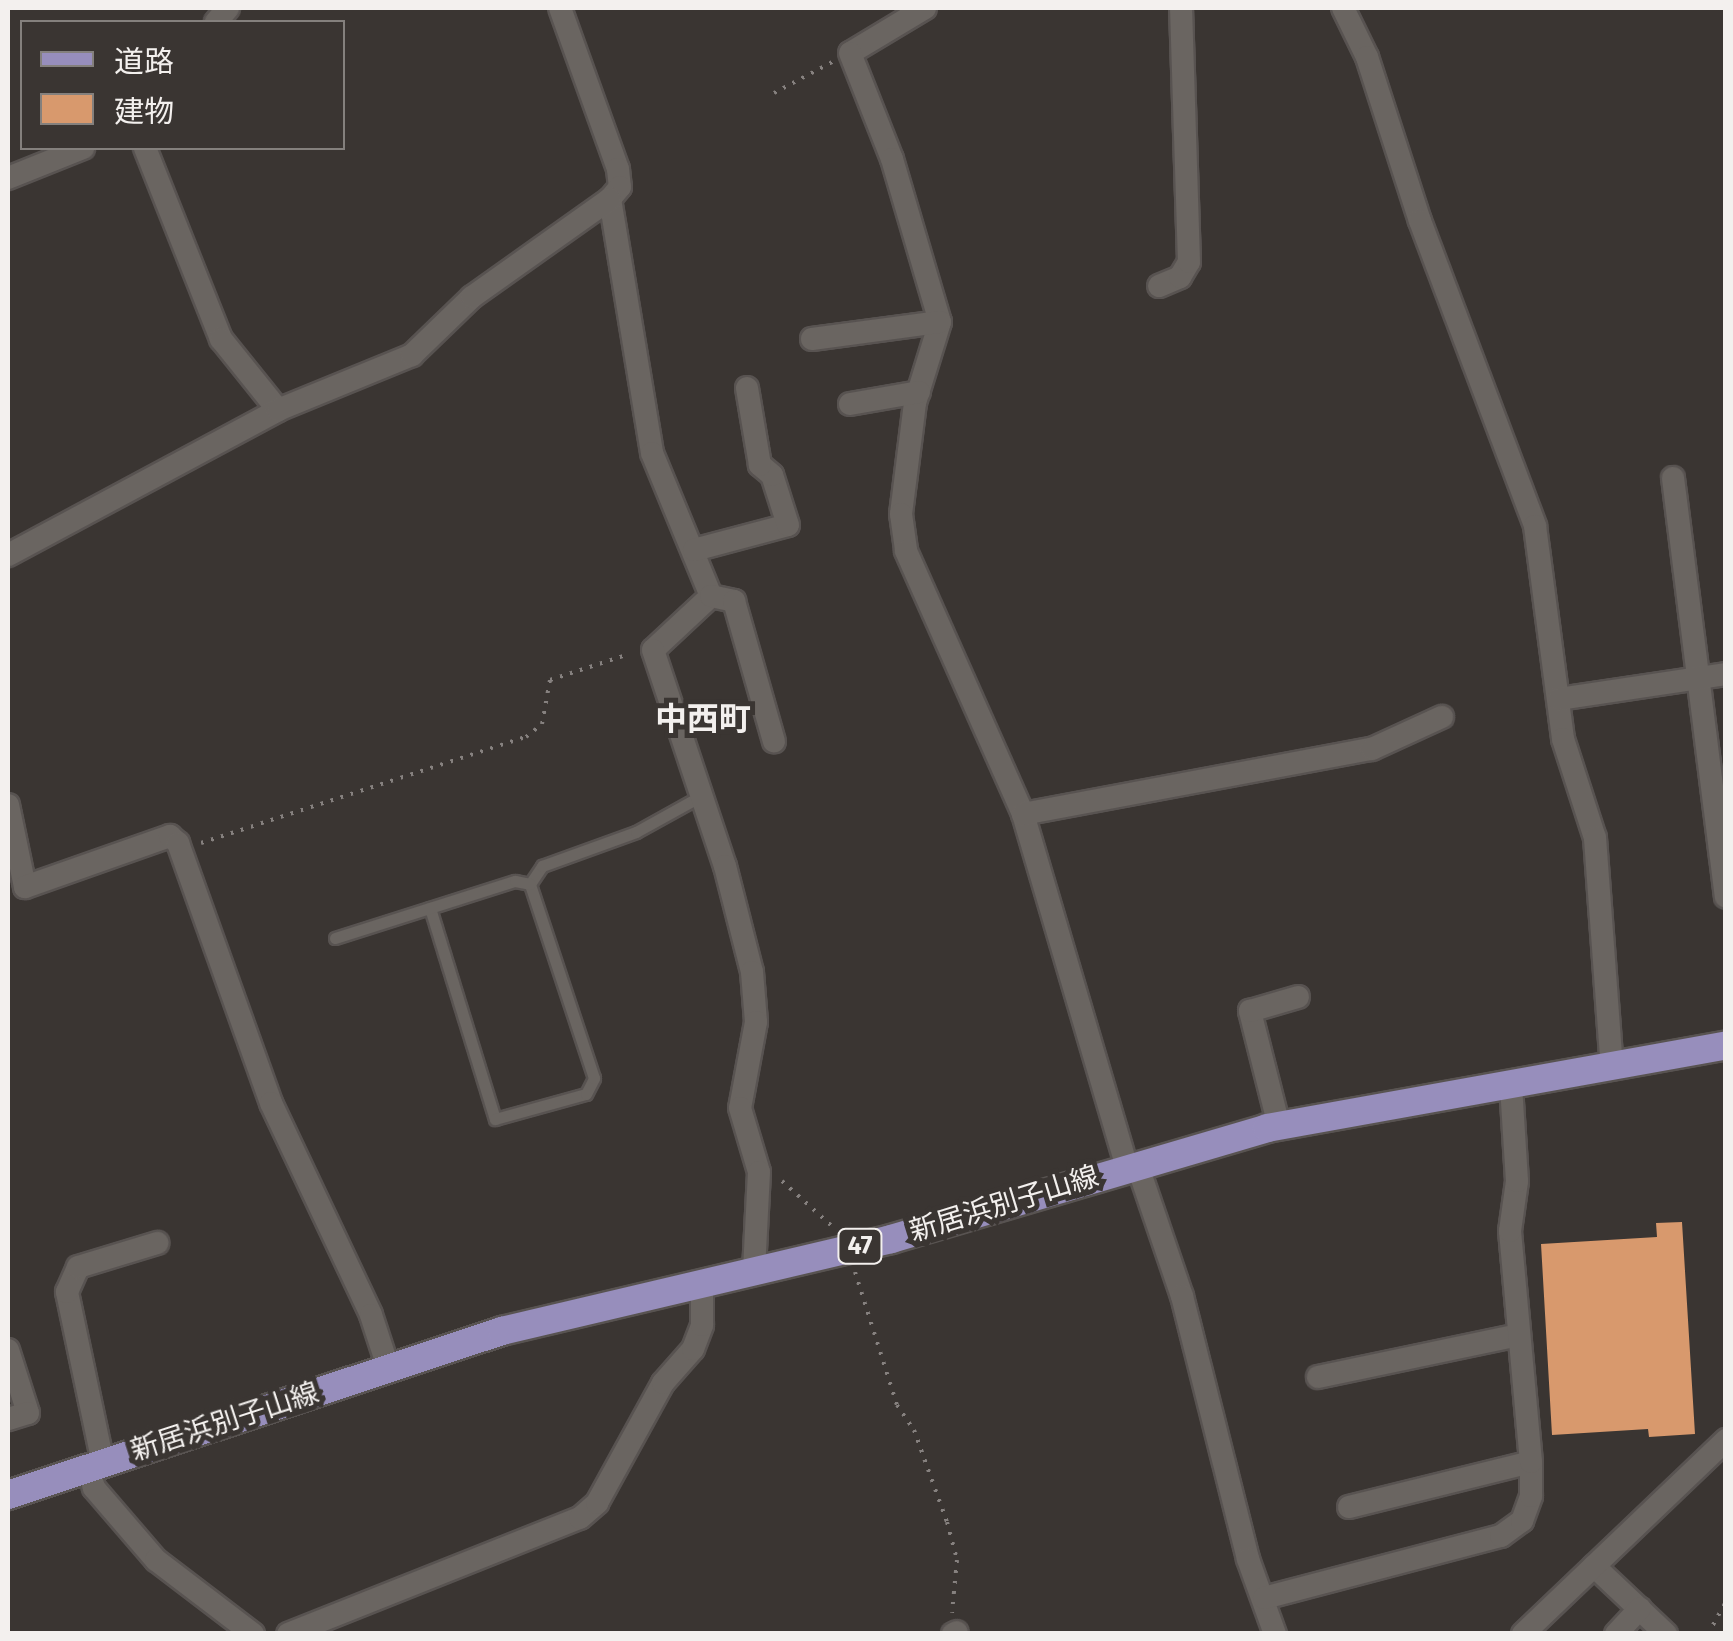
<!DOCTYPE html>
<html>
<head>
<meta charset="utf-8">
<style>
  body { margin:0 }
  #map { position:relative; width:1733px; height:1641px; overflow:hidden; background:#3a3532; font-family:"Fira Sans","Noto Sans JP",sans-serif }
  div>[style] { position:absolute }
  .building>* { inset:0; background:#d8996d }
  .path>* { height:4px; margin-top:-2px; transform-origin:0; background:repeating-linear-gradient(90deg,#86817f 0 2.5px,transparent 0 10.5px) }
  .roads { filter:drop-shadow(2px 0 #585351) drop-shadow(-2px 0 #585351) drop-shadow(0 2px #585351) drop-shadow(0 -2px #585351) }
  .service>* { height:11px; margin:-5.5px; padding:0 5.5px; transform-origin:5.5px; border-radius:5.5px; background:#6a6561 }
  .minor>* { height:22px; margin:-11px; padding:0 11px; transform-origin:11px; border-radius:11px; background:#6a6561 }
  .primary>* { height:28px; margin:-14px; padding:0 14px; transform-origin:14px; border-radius:14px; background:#978ebc }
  span { translate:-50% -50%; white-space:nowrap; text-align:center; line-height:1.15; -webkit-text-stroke:10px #3a3532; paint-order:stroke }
  .shield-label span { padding:2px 8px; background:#3a3532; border:2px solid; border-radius:8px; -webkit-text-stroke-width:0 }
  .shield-label { font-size:25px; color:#f3f0ee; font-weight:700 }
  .street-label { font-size:28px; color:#f3f0ee }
  .quarter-label { font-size:32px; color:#f3f0ee; font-weight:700 }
  .frame { position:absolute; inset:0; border:10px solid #f3f0ee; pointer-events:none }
  .legend { position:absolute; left:20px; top:20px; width:325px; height:130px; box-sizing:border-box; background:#3a3532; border:2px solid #84807d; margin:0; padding:12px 18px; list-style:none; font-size:30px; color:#f3f0ee }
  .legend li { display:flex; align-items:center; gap:20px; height:50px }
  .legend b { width:50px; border:2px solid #84807d }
</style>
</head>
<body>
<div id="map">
  <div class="building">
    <i style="clip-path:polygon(1682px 1222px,1695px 1434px,1649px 1437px,1648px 1429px,1552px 1435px,1541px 1244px,1657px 1237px,1656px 1223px)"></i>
  </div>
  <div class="path">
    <i style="left:774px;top:93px;width:66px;rotate:-28.1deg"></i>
    <i style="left:201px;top:843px;width:342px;rotate:-18.1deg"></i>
    <i style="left:526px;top:737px;width:21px;rotate:-39deg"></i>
    <i style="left:542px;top:724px;width:45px;rotate:-79.7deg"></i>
    <i style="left:550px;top:680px;width:83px;rotate:-18.2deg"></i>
    <i style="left:782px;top:1181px;width:70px;rotate:42.1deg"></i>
    <i style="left:855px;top:1272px;width:139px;rotate:72.5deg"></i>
    <i style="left:897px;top:1405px;width:30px;rotate:56deg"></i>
    <i style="left:914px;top:1430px;width:98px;rotate:70.3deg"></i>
    <i style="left:947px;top:1522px;width:39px;rotate:75deg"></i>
    <i style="left:957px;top:1560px;width:53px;rotate:95.4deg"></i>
    <i style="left:1708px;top:1634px;width:38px;rotate:-61deg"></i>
  </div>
  <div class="roads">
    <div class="service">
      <i style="left:430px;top:908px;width:221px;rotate:72.9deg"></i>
      <i style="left:495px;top:1119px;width:94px;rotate:-15.4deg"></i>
      <i style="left:586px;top:1094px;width:18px;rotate:-63deg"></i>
      <i style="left:594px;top:1078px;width:204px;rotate:-108.3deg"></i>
      <i style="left:530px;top:884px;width:22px;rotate:-56deg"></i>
      <i style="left:542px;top:866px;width:100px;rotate:-19.9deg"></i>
      <i style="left:636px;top:832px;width:74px;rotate:-29deg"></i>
      <i style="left:335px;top:938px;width:189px;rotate:-17.6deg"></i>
      <i style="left:515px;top:881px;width:15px;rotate:11deg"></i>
    </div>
    <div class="minor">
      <i style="left:560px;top:8px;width:171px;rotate:70.2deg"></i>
      <i style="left:618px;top:169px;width:18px;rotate:84deg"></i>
      <i style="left:620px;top:187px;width:16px;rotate:130deg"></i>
      <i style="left:610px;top:199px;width:257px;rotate:80.6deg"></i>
      <i style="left:652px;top:453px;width:155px;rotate:67.6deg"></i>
      <i style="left:711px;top:596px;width:79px;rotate:137deg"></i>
      <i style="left:653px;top:650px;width:228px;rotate:71.6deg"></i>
      <i style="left:725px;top:866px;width:109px;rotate:75.7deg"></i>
      <i style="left:752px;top:972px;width:50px;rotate:85.4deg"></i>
      <i style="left:756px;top:1022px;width:87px;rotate:100.5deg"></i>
      <i style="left:740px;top:1108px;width:67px;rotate:73.5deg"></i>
      <i style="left:759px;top:1172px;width:98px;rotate:92.9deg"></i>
      <i style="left:925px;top:8px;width:87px;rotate:149deg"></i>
      <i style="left:850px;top:53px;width:114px;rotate:68.4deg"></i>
      <i style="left:892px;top:159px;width:170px;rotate:73.6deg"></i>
      <i style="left:940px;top:322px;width:85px;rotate:107.2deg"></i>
      <i style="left:915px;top:403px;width:112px;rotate:97.2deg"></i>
      <i style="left:901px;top:514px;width:37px;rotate:82deg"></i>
      <i style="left:906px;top:551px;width:288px;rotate:66deg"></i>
      <i style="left:1023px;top:814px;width:368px;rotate:73.6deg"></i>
      <i style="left:1343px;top:8px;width:55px;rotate:63.9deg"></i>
      <i style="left:1367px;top:57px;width:172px;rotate:72.1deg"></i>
      <i style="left:1420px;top:221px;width:326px;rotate:69.3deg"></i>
      <i style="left:1535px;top:526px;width:215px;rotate:82.5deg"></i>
      <i style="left:1563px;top:739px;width:104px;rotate:72.1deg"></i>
      <i style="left:1595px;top:838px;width:230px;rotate:85.8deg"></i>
      <i style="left:216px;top:22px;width:18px;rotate:-49deg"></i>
      <i style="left:145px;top:148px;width:206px;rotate:68.3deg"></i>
      <i style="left:221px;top:339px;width:91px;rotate:51.2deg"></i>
      <i style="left:8px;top:178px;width:81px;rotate:-21.8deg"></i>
      <i style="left:1159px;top:286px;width:23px;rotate:-23deg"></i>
      <i style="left:1180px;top:277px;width:17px;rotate:-59deg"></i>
      <i style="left:1189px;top:262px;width:254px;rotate:-91.8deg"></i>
      <i style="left:812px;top:339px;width:129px;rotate:-7.6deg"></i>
      <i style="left:850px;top:404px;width:70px;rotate:-9.9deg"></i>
      <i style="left:1673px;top:478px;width:422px;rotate:82.8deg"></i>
      <i style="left:694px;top:550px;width:97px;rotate:-14.9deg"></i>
      <i style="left:788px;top:525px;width:52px;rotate:-107.7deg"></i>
      <i style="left:772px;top:475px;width:16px;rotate:-140deg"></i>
      <i style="left:760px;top:465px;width:78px;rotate:-99.6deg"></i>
      <i style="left:8px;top:555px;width:306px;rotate:-28.2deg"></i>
      <i style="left:278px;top:410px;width:145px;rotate:-22.3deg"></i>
      <i style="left:412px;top:355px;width:83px;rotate:-44deg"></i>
      <i style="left:472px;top:297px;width:169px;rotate:-35.4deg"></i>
      <i style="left:711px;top:596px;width:24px;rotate:12deg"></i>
      <i style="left:734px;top:601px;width:146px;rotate:74.1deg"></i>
      <i style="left:1559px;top:699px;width:169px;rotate:-8.5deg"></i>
      <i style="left:8px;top:805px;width:84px;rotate:78.3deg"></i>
      <i style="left:25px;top:887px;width:154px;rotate:-19.4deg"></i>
      <i style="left:170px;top:836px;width:11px;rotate:41deg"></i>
      <i style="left:178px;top:843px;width:276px;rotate:70.3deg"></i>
      <i style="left:271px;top:1103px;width:234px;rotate:64.7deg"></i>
      <i style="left:371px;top:1315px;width:55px;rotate:71.9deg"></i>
      <i style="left:1023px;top:814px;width:355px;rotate:-10.6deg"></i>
      <i style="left:1372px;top:749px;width:77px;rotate:-24.6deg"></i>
      <i style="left:1279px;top:1126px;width:119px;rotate:-104.2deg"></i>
      <i style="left:1250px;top:1011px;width:50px;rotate:-16.3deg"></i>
      <i style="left:1137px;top:1164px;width:139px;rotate:71.2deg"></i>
      <i style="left:1182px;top:1296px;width:271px;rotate:75.9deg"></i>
      <i style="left:1248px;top:1559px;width:80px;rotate:70.2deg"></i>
      <i style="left:8px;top:1350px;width:66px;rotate:72.4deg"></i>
      <i style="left:28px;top:1413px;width:21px;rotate:163deg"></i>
      <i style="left:1318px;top:1377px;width:205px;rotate:-11.8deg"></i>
      <i style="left:103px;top:1463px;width:175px;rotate:-101.9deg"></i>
      <i style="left:67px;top:1292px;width:27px;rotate:-66deg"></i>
      <i style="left:78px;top:1267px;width:83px;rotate:-16.9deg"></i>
      <i style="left:88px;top:1468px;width:21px;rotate:73deg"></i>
      <i style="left:94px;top:1488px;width:95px;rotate:49.3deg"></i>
      <i style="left:156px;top:1560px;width:122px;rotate:37.3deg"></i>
      <i style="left:1349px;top:1507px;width:187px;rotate:-13.9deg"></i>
      <i style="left:1594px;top:1566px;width:99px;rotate:43.4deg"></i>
      <i style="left:1264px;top:1598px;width:245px;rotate:-14.7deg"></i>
      <i style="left:1501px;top:1536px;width:26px;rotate:-36deg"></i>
      <i style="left:1522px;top:1521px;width:27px;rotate:-70deg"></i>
      <i style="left:1531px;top:1496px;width:34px;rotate:-90deg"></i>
      <i style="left:1531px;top:1462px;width:232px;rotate:-95.2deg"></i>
      <i style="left:1510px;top:1231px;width:50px;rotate:-82deg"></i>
      <i style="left:1517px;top:1181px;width:96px;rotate:-93.6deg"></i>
      <i style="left:288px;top:1634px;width:314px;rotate:-21.7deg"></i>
      <i style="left:580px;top:1518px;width:23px;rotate:-41deg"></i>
      <i style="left:597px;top:1503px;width:137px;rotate:-61.2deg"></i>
      <i style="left:663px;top:1383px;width:45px;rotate:-48.6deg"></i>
      <i style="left:693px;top:1349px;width:26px;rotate:-69deg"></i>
      <i style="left:702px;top:1325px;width:43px;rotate:-90deg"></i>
      <i style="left:953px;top:1634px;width:4px;rotate:-27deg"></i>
      <i style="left:1523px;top:1634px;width:281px;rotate:-43.7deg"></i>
      <i style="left:1616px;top:1634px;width:35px;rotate:-47deg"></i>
    </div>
    <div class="primary">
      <i style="left:8px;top:1495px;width:521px;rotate:-18.37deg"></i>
      <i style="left:502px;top:1331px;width:400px;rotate:-13.3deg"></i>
      <i style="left:891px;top:1239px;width:392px;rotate:-16.4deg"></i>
      <i style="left:1267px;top:1128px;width:466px;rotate:-10.2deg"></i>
    </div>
  </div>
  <div class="shield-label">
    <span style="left:860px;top:1246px">47</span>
  </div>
  <div class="street-label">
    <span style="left:1004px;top:1204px;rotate:-17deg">新居浜別子山線</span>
    <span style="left:225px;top:1422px;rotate:-18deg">新居浜別子山線</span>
  </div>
  <div class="quarter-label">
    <span style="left:703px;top:719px">中西町</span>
  </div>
  <div class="frame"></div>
  <ul class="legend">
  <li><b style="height:12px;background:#978ebc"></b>道路</li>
  <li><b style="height:28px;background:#d8996d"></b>建物</li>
  </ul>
</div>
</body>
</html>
